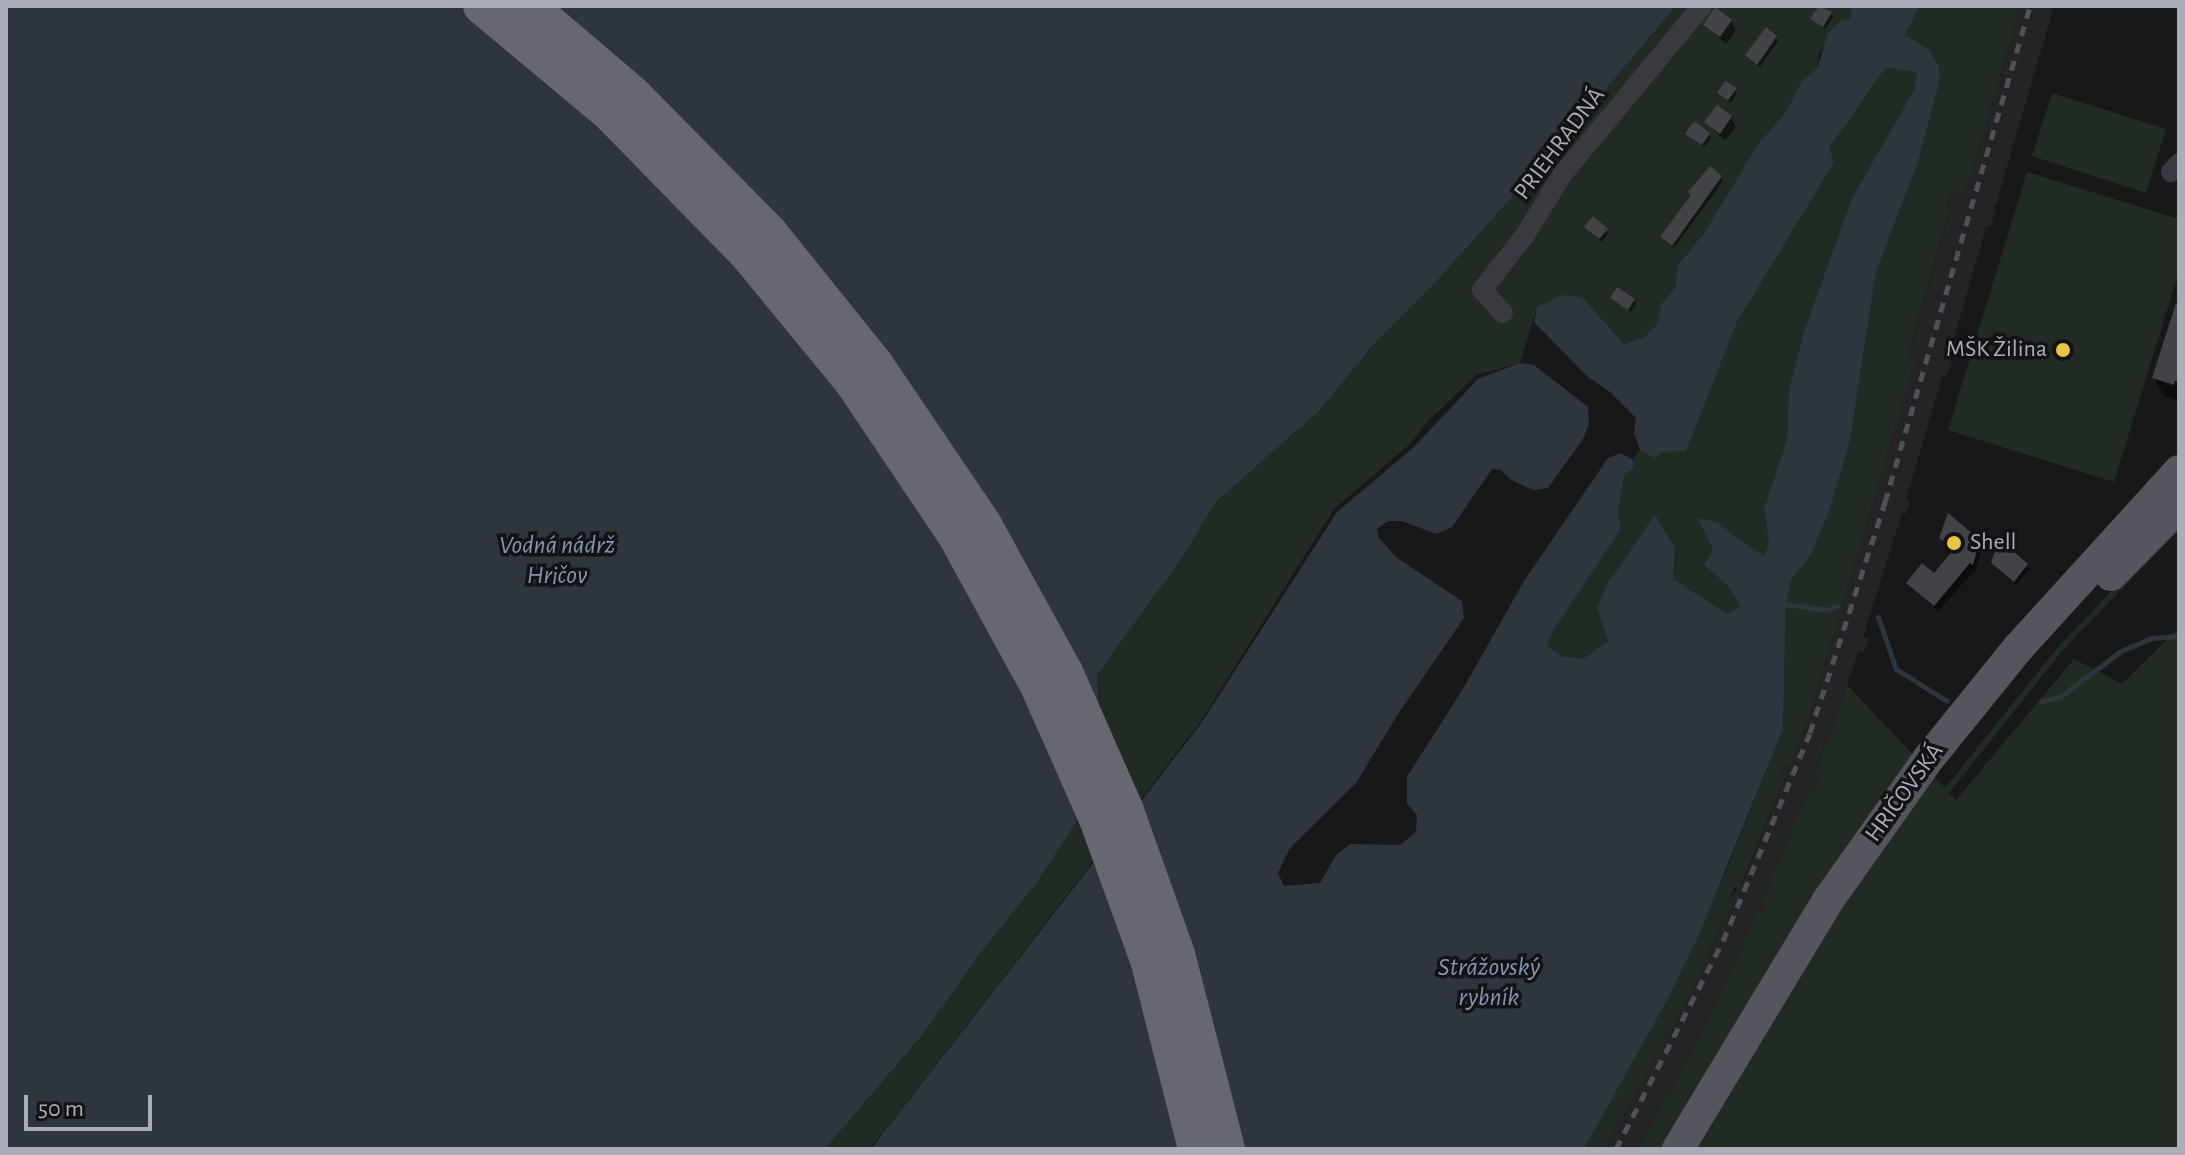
<!DOCTYPE html>
<html>
<head>
<meta charset="utf-8">
<style>
  body { margin:0 }
  #map { position:relative; width:2185px; height:1155px; overflow:hidden; background:#18181a; font-family:"Alegreya Sans",sans-serif }
  div>[style] { position:absolute }
  .built>* { inset:0; background:#242427 }
  .green>* { inset:0; background:#222a24 }
  .water>* { inset:0; background:#2f353d }
  .shadow>* { inset:0; background:#0007 }
  .stream>* { height:5px; margin:-2.5px; padding:0 2.5px; transform-origin:2.5px; border-radius:2.5px; background:#2f353d }
  .building>* { inset:0; background:#424247 }
  .minor>* { height:20px; margin:-10px; padding:0 10px; transform-origin:10px; border-radius:10px; background:#39393f }
  .primary>* { height:32px; margin:-16px; padding:0 16px; transform-origin:16px; border-radius:16px; background:#55565d }
  .motorway>* { height:36px; margin:-18px; padding:0 18px; transform-origin:18px; border-radius:18px; background:#66676f }
  .rail>* { height:5px; margin-top:-2.5px; transform-origin:0; background:repeating-linear-gradient(90deg,#505157 0 10px,transparent 0 18px) }
  .dots>* { width:22px; height:22px; translate:-50% -50%; box-sizing:border-box; border:4px solid #131315; border-radius:50% }
  span { translate:-50% -50%; white-space:nowrap; text-align:center; line-height:1.15; -webkit-text-stroke:7px #131315; paint-order:stroke }
  .street-label { font-size:24px; color:#abadb9 }
  .poi-label { font-size:24px; color:#abadb9 }
  .right { translate:-100% -50%; text-align:right }
  .left { translate:0 -50%; text-align:left }
  .water-label { font-size:26px; color:#8596b1; font-style:italic }
  .frame { position:absolute; inset:0; border:8px solid #abadb9; pointer-events:none }
  .scale { position:absolute; left:24px; top:1095px; width:128px; height:36px; box-sizing:border-box; border:4px solid #abadb9; border-top:0; padding-left:10px; font-size:24px; line-height:28px; white-space:nowrap; color:#abadb9; -webkit-text-stroke:6px #131315; paint-order:stroke }
</style>
</head>
<body>
<div id="map">
  <div class="built">
    <i style="clip-path:polygon(2020px 6px,2054px 6px,1996px 204px,1992px 209px,1995px 210px,1991px 226px,1986px 227px,1948px 359px,1952px 361px,1948px 374px,1942px 377px,1906px 500px,1910px 502px,1906px 514px,1902px 513px,1863px 637px,1869px 639px,1864px 652px,1859px 651px,1814px 775px,1818px 777px,1814px 789px,1808px 792px,1763px 899px,1768px 902px,1762px 914px,1758px 912px,1702px 1032px,1638px 1149px,1605px 1149px,1719px 933px,1733px 901px,1729px 899px,1744px 880px,1785px 778px,1781px 776px,1785px 764px,1790px 765px,1810px 713px,1913px 362px,1907px 360px,1949px 212px,1946px 210px,1950px 197px,1955px 192px,1965px 195px)"></i>
  </div>
  <div class="green">
    <i style="clip-path:polygon(1676px 6px,1852px 6px,1850px 19px,1819px 53px,1818px 67px,1801px 82px,1786px 112px,1758px 144px,1704px 233px,1678px 265px,1675px 288px,1661px 304px,1657px 324px,1643px 338px,1624px 344px,1599px 316px,1537px 307px,1520px 363px,1476px 375px,1428px 421px,1410px 444px,1334px 509px,1199px 724px,884px 1132px,868px 1149px,825px 1149px,924px 1033px,983px 950px,1035px 885px,1079px 818px,1100px 730px,1097px 675px,1184px 555px,1216px 502px,1318px 412px,1374px 344px,1435px 283px,1551px 154px)"></i>
    <i style="clip-path:polygon(1920px 6px,2020px 6px,1965px 195px,1955px 192px,1949px 198px,1946px 210px,1949px 211px,1907px 359px,1914px 362px,1810px 713px,1790px 765px,1785px 764px,1781px 775px,1785px 777px,1743px 880px,1739px 889px,1734px 888px,1729px 899px,1734px 901px,1676px 1019px,1605px 1149px,1584px 1149px,1668px 999px,1727px 869px,1783px 729px,1786px 604px,1791px 580px,1811px 555px,1830px 509px,1850px 441px,1876px 272px,1917px 165px,1939px 84px,1905px 35px)"></i>
    <i style="clip-path:polygon(1886px 66px,1917px 73px,1914px 90px,1852px 198px,1804px 331px,1789px 389px,1787px 440px,1764px 509px,1769px 544px,1764px 557px,1754px 552px,1713px 549px,1704px 565px,1729px 587px,1741px 605px,1728px 615px,1673px 579px,1675px 548px,1655px 514px,1606px 586px,1597px 608px,1608px 642px,1584px 659px,1559px 656px,1547px 646px,1553px 631px,1621px 529px,1618px 510px,1625px 474px,1634px 468px,1633px 460px,1640px 450px,1655px 457px,1661px 452px,1686px 451px,1737px 322px,1771px 264px,1829px 148px)"></i>
    <i style="clip-path:polygon(2052px 93px,2166px 129px,2146px 193px,2032px 156px)"></i>
    <i style="clip-path:polygon(2027px 172px,2179px 219px,2179px 271px,2114px 482px,1948px 430px)"></i>
    <i style="clip-path:polygon(2179px 520px,2179px 530px,2062px 651px,1949px 793px,1956px 800px,2074px 659px,2122px 684px,2179px 628px,2179px 1149px,1638px 1149px,1702px 1032px,1758px 912px,1762px 913px,1767px 902px,1763px 899px,1808px 792px,1814px 789px,1818px 778px,1814px 776px,1847px 685px,1945px 788px,2058px 647px)"></i>
  </div>
  <div class="water">
    <i style="clip-path:polygon(6px 6px,1676px 6px,1551px 154px,1435px 283px,1374px 344px,1318px 412px,1216px 502px,1184px 555px,1097px 675px,1100px 730px,1079px 818px,1035px 885px,983px 950px,924px 1033px,825px 1149px,6px 1149px)"></i>
    <i style="clip-path:polygon(1852px 6px,1920px 6px,1905px 35px,1929px 50px,1939px 66px,1939px 84px,1917px 165px,1876px 272px,1850px 441px,1830px 509px,1811px 555px,1791px 580px,1786px 604px,1783px 729px,1701px 930px,1668px 999px,1584px 1149px,871px 1149px,1200px 725px,1337px 512px,1414px 447px,1478px 379px,1520px 363px,1534px 365px,1588px 407px,1589px 424px,1583px 439px,1548px 488px,1533px 490px,1511px 480px,1501px 470px,1492px 469px,1452px 527px,1436px 534px,1402px 521px,1388px 521px,1377px 529px,1379px 538px,1396px 557px,1462px 601px,1464px 618px,1398px 714px,1356px 783px,1290px 848px,1278px 873px,1284px 886px,1320px 883px,1336px 855px,1350px 844px,1400px 845px,1416px 832px,1417px 815px,1407px 804px,1407px 777px,1464px 687px,1524px 581px,1608px 458px,1621px 453px,1633px 460px,1634px 468px,1625px 474px,1622px 489px,1618px 510px,1621px 529px,1553px 631px,1547px 646px,1560px 656px,1583px 659px,1608px 642px,1597px 608px,1606px 586px,1655px 514px,1675px 548px,1673px 579px,1727px 614px,1740px 606px,1729px 587px,1704px 565px,1713px 549px,1698px 518px,1716px 522px,1764px 557px,1769px 544px,1764px 509px,1787px 440px,1789px 389px,1804px 331px,1852px 198px,1914px 90px,1917px 73px,1886px 67px,1829px 148px,1834px 162px,1737px 322px,1686px 451px,1661px 452px,1655px 458px,1640px 450px,1634px 433px,1636px 418px,1610px 392px,1587px 376px,1534px 322px,1537px 307px,1562px 295px,1582px 297px,1624px 344px,1643px 338px,1657px 324px,1661px 304px,1675px 288px,1678px 265px,1704px 233px,1758px 144px,1786px 112px,1801px 82px,1818px 67px,1828px 33px,1841px 21px,1850px 19px)"></i>
  </div>
  <div class="shadow">
    <i style="clip-path:polygon(1831px 13px,1833px 17px,1825px 29px,1813px 19px)"></i>
    <i style="clip-path:polygon(1731px 21px,1736px 30px,1726px 44px,1706px 25px)"></i>
    <i style="clip-path:polygon(1776px 38px,1778px 41px,1760px 67px,1749px 59px,1747px 55px)"></i>
    <i style="clip-path:polygon(1735px 89px,1737px 93px,1731px 103px,1720px 93px)"></i>
    <i style="clip-path:polygon(1731px 118px,1736px 127px,1725px 141px,1706px 122px)"></i>
    <i style="clip-path:polygon(1688px 134px,1709px 134px,1711px 138px,1704px 147px)"></i>
    <i style="clip-path:polygon(1721px 177px,1723px 181px,1674px 248px,1664px 241px,1662px 238px)"></i>
    <i style="clip-path:polygon(1586px 227px,1606px 230px,1608px 234px,1602px 242px)"></i>
    <i style="clip-path:polygon(1612px 298px,1634px 300px,1636px 304px,1631px 312px)"></i>
    <i style="clip-path:polygon(2179px 300px,2179px 401px,2165px 397px,2154px 378px)"></i>
    <i style="clip-path:polygon(1942px 538px,1979px 542px,1982px 548px,1976px 569px,1938px 611px,1908px 583px,1934px 576px,1955px 551px)"></i>
    <i style="clip-path:polygon(2000px 542px,2029px 569px,2016px 585px,1995px 567px)"></i>
  </div>
  <div class="stream">
    <i style="left:1786px;top:604px;width:41px;rotate:8.3deg"></i>
    <i style="left:1827px;top:610px;width:11px;rotate:-22deg"></i>
    <i style="left:1878px;top:617px;width:55px;rotate:70.9deg"></i>
    <i style="left:1896px;top:669px;width:60px;rotate:32.1deg"></i>
    <i style="left:2041px;top:701px;width:21px;rotate:-14deg"></i>
    <i style="left:2061px;top:696px;width:75px;rotate:-36.9deg"></i>
    <i style="left:2121px;top:651px;width:33px;rotate:-23deg"></i>
    <i style="left:2151px;top:638px;width:28px;rotate:-4deg"></i>
  </div>
  <div class="building">
    <i style="clip-path:polygon(1819px 6px,1832px 12px,1823px 27px,1810px 19px)"></i>
    <i style="clip-path:polygon(1715px 7px,1732px 20px,1720px 37px,1703px 25px)"></i>
    <i style="clip-path:polygon(1766px 27px,1777px 36px,1757px 65px,1745px 55px)"></i>
    <i style="clip-path:polygon(1725px 81px,1737px 88px,1728px 100px,1717px 93px)"></i>
    <i style="clip-path:polygon(1717px 105px,1732px 116px,1720px 134px,1704px 122px)"></i>
    <i style="clip-path:polygon(1694px 121px,1710px 133px,1702px 145px,1685px 134px)"></i>
    <i style="clip-path:polygon(1710px 166px,1722px 176px,1672px 246px,1660px 237px,1691px 195px,1688px 192px)"></i>
    <i style="clip-path:polygon(1593px 216px,1608px 229px,1599px 239px,1584px 227px)"></i>
    <i style="clip-path:polygon(1617px 287px,1635px 299px,1628px 310px,1610px 298px)"></i>
    <i style="clip-path:polygon(2176px 303px,2179px 304px,2179px 382px,2175px 381px,2174px 385px,2152px 378px)"></i>
    <i style="clip-path:polygon(1948px 513px,1980px 540px,1973px 565px,1970px 563px,1934px 606px,1906px 583px,1922px 563px,1934px 573px,1954px 549px,1939px 538px)"></i>
    <i style="clip-path:polygon(1999px 539px,2028px 564px,2014px 582px,1991px 563px)"></i>
  </div>
  <div class="minor">
    <i style="left:2171px;top:172px;width:12px;rotate:-48deg"></i>
    <i style="left:1503px;top:313px;width:31px;rotate:-132deg"></i>
    <i style="left:1482px;top:290px;width:70px;rotate:-52deg"></i>
    <i style="left:1525px;top:235px;width:70px;rotate:-58.3deg"></i>
    <i style="left:1562px;top:175px;width:219px;rotate:-50.4deg"></i>
  </div>
  <div class="primary">
    <i style="left:2111px;top:575px;width:97px;rotate:-45.4deg"></i>
    <i style="left:1678px;top:1149px;width:292px;rotate:-58.9deg"></i>
    <i style="left:1829px;top:899px;width:173px;rotate:-54.7deg"></i>
    <i style="left:1929px;top:758px;width:143px;rotate:-51deg"></i>
    <i style="left:2019px;top:647px;width:238px;rotate:-47.7deg"></i>
  </div>
  <div class="motorway">
    <i style="left:481px;top:6px;width:168px;rotate:39.9deg"></i>
    <i style="left:610px;top:114px;width:197px;rotate:45.6deg"></i>
    <i style="left:748px;top:255px;width:166px;rotate:50.6deg"></i>
    <i style="left:853px;top:383px;width:187px;rotate:56.1deg"></i>
    <i style="left:957px;top:538px;width:169px;rotate:61.3deg"></i>
    <i style="left:1038px;top:686px;width:145px;rotate:66.1deg"></i>
    <i style="left:1097px;top:819px;width:153px;rotate:70.1deg"></i>
    <i style="left:1149px;top:963px;width:192px;rotate:75.8deg"></i>
    <i style="left:530px;top:6px;width:135px;rotate:40.5deg"></i>
    <i style="left:633px;top:94px;width:195px;rotate:45.4deg"></i>
    <i style="left:770px;top:233px;width:169px;rotate:51.2deg"></i>
    <i style="left:876px;top:365px;width:191px;rotate:55.9deg"></i>
    <i style="left:983px;top:523px;width:170px;rotate:61.2deg"></i>
    <i style="left:1065px;top:672px;width:149px;rotate:66.2deg"></i>
    <i style="left:1125px;top:808px;width:155px;rotate:70.4deg"></i>
    <i style="left:1177px;top:954px;width:201px;rotate:75.6deg"></i>
  </div>
  <div class="rail">
    <i style="left:1616px;top:1149px;width:234px;rotate:-62.8deg"></i>
    <i style="left:1723px;top:941px;width:225px;rotate:-67.3deg"></i>
    <i style="left:1810px;top:733px;width:243px;rotate:-72deg"></i>
    <i style="left:1885px;top:502px;width:517px;rotate:-73.7deg"></i>
  </div>
  <div class="dots">
    <i style="left:2063px;top:350px;background:#e6c644"></i>
    <i style="left:1954px;top:543px;background:#e6c644"></i>
  </div>
  <div class="street-label">
    <span style="left:1560px;top:144px;rotate:-53deg">PRIEHRADNÁ</span>
    <span style="left:1905px;top:793px;rotate:-54deg">HRIČOVSKÁ</span>
  </div>
  <div class="poi-label">
    <span class="right" style="left:2047px;top:350px">MŠK Žilina</span>
    <span class="left" style="left:1970px;top:543px">Shell</span>
  </div>
  <div class="water-label">
    <span style="left:557px;top:561px">Vodná nádrž<br>Hričov</span>
    <span style="left:1489px;top:983px">Strážovský<br>rybník</span>
  </div>
  <div class="frame"></div>
  <div class="scale">50 m</div>
</div>
</body>
</html>
